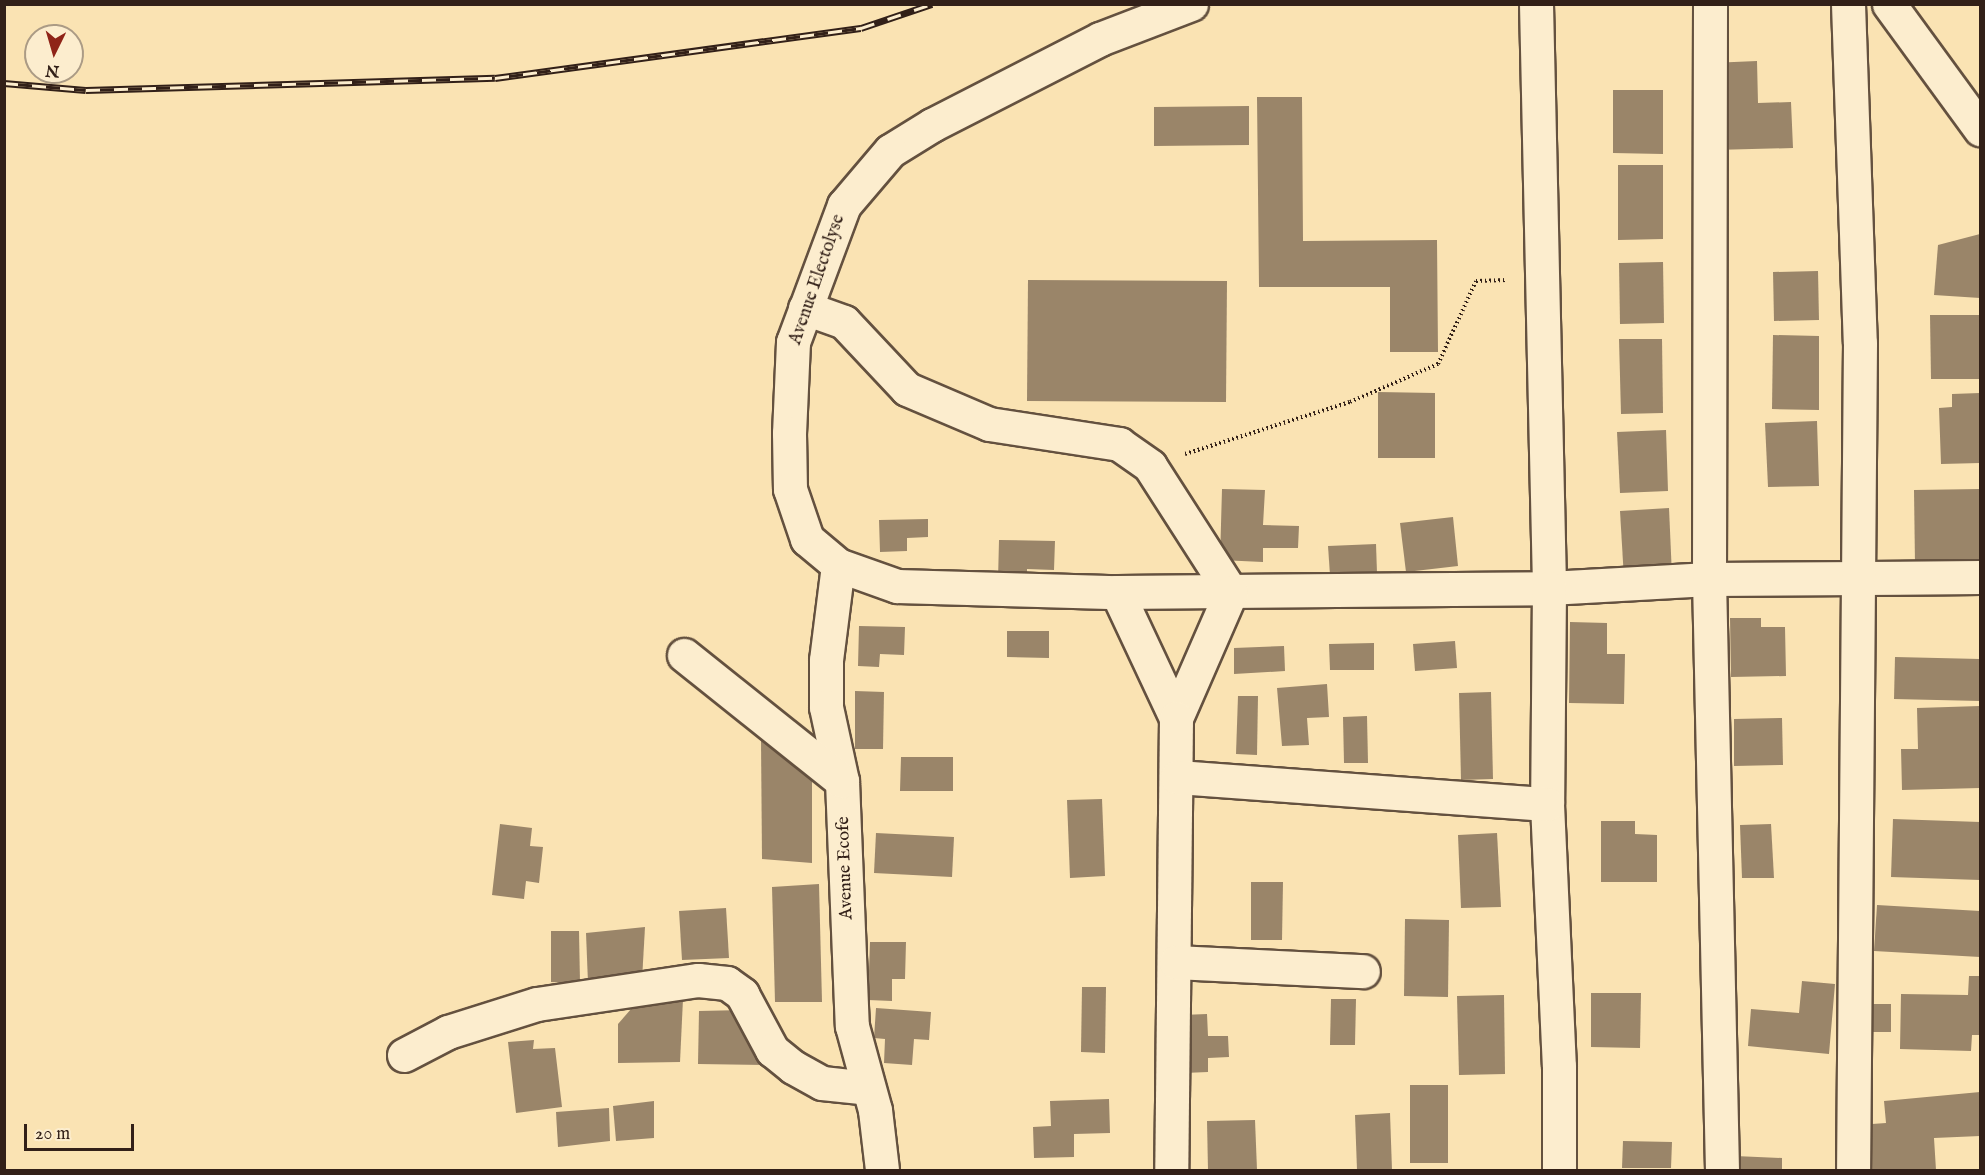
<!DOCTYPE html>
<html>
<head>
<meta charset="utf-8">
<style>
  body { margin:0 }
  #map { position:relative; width:1985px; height:1175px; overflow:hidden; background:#fae3b3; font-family:"IM FELL English",serif }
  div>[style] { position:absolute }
  .building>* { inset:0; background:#9a8569 }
  .path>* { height:4px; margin-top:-2px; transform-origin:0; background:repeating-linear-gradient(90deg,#322018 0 1.5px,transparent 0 4.5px) }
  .roads { filter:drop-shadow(2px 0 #64513f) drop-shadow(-2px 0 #64513f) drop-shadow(0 2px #64513f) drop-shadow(0 -2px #64513f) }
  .minor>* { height:33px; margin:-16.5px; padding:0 16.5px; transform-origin:16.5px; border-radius:16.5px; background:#fcedce }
  .rail>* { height:7px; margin-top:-3.5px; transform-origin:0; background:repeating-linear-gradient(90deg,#fcedce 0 14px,#322018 0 28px); box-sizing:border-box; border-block:2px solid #322018 }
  span { translate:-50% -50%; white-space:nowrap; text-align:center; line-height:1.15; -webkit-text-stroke:4.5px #fcedce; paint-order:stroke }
  .street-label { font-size:18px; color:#322018 }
  .frame { position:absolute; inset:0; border:6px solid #322018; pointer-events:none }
  .north { position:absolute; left:24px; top:24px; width:60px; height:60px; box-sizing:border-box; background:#fcedce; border:2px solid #ab9b85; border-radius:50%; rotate:185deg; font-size:16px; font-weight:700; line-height:24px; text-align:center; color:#322018 }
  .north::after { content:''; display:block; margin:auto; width:21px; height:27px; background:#8f2418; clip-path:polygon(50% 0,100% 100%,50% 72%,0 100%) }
  .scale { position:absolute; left:24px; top:1124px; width:110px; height:27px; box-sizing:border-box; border:3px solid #322018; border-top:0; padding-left:8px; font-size:18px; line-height:21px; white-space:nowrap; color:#322018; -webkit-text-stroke:4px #fcedce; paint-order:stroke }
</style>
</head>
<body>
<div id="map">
  <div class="building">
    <i style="clip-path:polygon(1757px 61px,1758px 103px,1791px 102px,1793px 148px,1714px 150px,1711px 63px)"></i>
    <i style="clip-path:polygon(1613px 90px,1663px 90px,1663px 154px,1613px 153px)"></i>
    <i style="clip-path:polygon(1257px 97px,1302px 97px,1303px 241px,1437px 240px,1438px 352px,1390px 352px,1390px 287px,1259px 287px)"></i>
    <i style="clip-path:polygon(1249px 106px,1249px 145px,1154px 146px,1154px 107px)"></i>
    <i style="clip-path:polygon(1618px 165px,1663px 165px,1663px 239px,1618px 240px)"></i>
    <i style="clip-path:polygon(1980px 234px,1980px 298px,1934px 295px,1938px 245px)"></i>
    <i style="clip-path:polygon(1663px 262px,1664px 323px,1620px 324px,1619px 263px)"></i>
    <i style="clip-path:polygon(1818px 271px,1819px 320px,1774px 321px,1773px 272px)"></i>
    <i style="clip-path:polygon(1028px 280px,1227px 281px,1226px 402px,1027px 401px)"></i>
    <i style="clip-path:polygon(1930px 315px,1980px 315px,1980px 379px,1931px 379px)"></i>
    <i style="clip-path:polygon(1773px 335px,1819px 336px,1819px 410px,1772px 409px)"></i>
    <i style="clip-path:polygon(1619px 339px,1662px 339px,1663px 413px,1621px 414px)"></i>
    <i style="clip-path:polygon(1378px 392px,1435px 393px,1435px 458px,1378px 458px)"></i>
    <i style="clip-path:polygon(1980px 393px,1980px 463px,1941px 464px,1939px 408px,1952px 407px,1952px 394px)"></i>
    <i style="clip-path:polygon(1817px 421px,1819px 486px,1768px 487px,1765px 423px)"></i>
    <i style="clip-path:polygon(1666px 430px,1668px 491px,1620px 493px,1617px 432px)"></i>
    <i style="clip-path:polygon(1222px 489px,1265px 490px,1263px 525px,1299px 526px,1298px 548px,1263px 548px,1263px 562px,1220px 560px)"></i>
    <i style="clip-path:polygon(1980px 489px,1980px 562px,1915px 564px,1914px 490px)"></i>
    <i style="clip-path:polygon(1669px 508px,1672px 576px,1624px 579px,1620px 511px)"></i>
    <i style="clip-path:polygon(1453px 517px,1458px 566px,1406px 572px,1400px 523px)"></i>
    <i style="clip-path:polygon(928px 519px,928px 537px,907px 538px,907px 551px,880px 552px,879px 520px)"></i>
    <i style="clip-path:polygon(999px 540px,1055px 541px,1054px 570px,1027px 569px,1027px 581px,998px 580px)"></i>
    <i style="clip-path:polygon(1376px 544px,1377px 573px,1330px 575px,1328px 546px)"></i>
    <i style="clip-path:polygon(1730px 618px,1761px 618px,1761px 627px,1785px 627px,1786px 676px,1731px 677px)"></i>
    <i style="clip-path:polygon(1570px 622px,1607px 623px,1607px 654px,1625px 654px,1624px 704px,1569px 703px)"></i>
    <i style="clip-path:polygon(859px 626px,905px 627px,904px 655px,880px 654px,879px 667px,858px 666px)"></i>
    <i style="clip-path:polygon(1007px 631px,1049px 631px,1049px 658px,1007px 657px)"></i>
    <i style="clip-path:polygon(1455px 641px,1457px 668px,1415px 671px,1413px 644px)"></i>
    <i style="clip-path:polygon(1374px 643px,1374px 670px,1330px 670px,1329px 644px)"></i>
    <i style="clip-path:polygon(1284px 646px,1285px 671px,1234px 674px,1234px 648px)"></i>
    <i style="clip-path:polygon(1895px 657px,1980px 659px,1980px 701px,1894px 699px)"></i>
    <i style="clip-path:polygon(1327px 684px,1329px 717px,1307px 718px,1309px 745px,1282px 746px,1277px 688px)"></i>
    <i style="clip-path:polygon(855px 691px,884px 692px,883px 749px,855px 749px)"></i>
    <i style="clip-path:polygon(1491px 692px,1493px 779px,1461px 780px,1459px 693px)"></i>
    <i style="clip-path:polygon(1238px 696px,1258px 696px,1257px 755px,1236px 754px)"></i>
    <i style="clip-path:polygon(1980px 706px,1980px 788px,1902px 790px,1901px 749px,1918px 749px,1917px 708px)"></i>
    <i style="clip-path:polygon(1367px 716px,1368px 763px,1344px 763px,1343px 717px)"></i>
    <i style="clip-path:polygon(1782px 718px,1783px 765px,1734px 766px,1734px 719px)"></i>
    <i style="clip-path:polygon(761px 740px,787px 741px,812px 773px,812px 863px,762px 859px)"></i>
    <i style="clip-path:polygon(901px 757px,953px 757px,953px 791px,900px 791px)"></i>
    <i style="clip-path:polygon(1102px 799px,1105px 876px,1070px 878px,1067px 800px)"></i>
    <i style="clip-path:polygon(1893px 819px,1980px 822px,1980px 880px,1891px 877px)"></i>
    <i style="clip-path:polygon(1601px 821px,1635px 821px,1635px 834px,1657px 835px,1657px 882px,1601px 882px)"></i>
    <i style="clip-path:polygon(500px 824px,532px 828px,530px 846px,543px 847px,539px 883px,526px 881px,524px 899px,492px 895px)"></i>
    <i style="clip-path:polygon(1771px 824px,1774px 878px,1742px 878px,1740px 825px)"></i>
    <i style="clip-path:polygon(876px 833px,954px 837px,952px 877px,874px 873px)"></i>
    <i style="clip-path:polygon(1497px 833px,1501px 907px,1461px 908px,1458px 835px)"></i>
    <i style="clip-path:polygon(1251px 882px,1283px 882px,1282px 940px,1251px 940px)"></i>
    <i style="clip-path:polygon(819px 884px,822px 1002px,775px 1002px,772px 887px)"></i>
    <i style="clip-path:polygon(1877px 905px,1980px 911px,1980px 957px,1874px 951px)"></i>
    <i style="clip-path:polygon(726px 908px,729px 958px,682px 960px,679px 911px)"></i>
    <i style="clip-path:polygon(1405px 919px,1449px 920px,1448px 997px,1404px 996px)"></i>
    <i style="clip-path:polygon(645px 927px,642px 980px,588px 983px,586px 933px)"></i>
    <i style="clip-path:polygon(551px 931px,579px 931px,580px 983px,551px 982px)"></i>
    <i style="clip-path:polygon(870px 942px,906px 942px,905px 979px,892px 979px,892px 1001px,868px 1000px)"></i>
    <i style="clip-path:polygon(1969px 976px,1980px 976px,1980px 1035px,1972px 1035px,1971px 1051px,1900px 1049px,1901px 994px,1968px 995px)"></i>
    <i style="clip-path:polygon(1802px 981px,1835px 984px,1829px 1054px,1748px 1046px,1751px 1009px,1799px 1013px)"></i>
    <i style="clip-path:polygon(1082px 987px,1106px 987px,1105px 1053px,1081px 1052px)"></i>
    <i style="clip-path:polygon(1591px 993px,1641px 993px,1640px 1048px,1591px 1047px)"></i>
    <i style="clip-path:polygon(1504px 995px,1505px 1074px,1459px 1075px,1457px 996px)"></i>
    <i style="clip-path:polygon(683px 999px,680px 1062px,618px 1063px,618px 1024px,638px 1001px)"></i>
    <i style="clip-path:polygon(1331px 999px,1356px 999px,1355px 1045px,1330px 1045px)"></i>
    <i style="clip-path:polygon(1868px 1004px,1891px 1004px,1891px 1032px,1868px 1032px)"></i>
    <i style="clip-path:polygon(876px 1008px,931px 1012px,929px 1040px,914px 1039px,912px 1065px,884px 1063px,885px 1039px,874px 1038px)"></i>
    <i style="clip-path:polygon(744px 1010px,772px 1065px,698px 1064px,699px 1011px)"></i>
    <i style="clip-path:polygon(1207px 1014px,1208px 1036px,1228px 1036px,1229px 1057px,1208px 1058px,1208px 1072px,1184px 1073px,1182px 1015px)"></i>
    <i style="clip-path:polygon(534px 1040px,533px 1049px,555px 1048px,562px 1107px,516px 1113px,508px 1042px)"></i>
    <i style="clip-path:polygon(1410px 1085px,1448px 1085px,1448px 1163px,1410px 1163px)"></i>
    <i style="clip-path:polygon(1980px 1092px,1980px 1136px,1934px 1138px,1936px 1170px,1872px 1170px,1872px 1165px,1859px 1165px,1858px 1142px,1872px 1124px,1886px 1123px,1884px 1101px)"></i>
    <i style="clip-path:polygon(1109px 1099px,1110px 1133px,1074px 1134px,1074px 1157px,1034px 1158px,1033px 1127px,1051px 1126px,1050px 1101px)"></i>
    <i style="clip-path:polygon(654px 1101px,654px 1138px,616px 1141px,613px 1106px)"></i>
    <i style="clip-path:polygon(609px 1108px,610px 1141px,558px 1147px,556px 1112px)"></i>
    <i style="clip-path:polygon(1390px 1113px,1392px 1170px,1357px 1170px,1355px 1115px)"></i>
    <i style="clip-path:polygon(1255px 1120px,1257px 1170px,1208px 1170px,1207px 1121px)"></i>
    <i style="clip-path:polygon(1623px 1141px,1672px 1142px,1671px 1168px,1622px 1168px)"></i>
    <i style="clip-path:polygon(1735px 1156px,1782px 1158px,1782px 1170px,1735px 1170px)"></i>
  </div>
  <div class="path">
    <i style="left:1185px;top:454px;width:173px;rotate:-17.5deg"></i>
    <i style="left:1350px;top:402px;width:96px;rotate:-23.4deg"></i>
    <i style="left:1438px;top:364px;width:91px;rotate:-65.4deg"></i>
    <i style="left:1476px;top:281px;width:31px;rotate:-2deg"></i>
  </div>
  <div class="roads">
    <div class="minor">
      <i style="left:1191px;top:4px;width:97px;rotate:159deg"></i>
      <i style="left:1100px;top:39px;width:189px;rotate:152.9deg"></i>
      <i style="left:932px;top:125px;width:49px;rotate:148.2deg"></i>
      <i style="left:890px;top:151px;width:71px;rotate:130.4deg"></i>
      <i style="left:844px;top:205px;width:146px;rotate:110.4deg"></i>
      <i style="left:793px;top:342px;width:91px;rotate:92.5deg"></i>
      <i style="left:789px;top:433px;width:56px;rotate:89deg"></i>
      <i style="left:790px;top:489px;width:53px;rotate:71.2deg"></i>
      <i style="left:807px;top:539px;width:40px;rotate:40deg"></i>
      <i style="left:838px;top:565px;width:63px;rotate:19.6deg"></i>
      <i style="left:897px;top:586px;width:220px;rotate:1.6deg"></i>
      <i style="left:1117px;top:592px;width:432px;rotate:-0.5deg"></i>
      <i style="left:1549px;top:588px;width:160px;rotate:-3.2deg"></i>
      <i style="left:1709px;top:579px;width:271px;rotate:-0.4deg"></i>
      <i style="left:1536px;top:4px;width:584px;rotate:88.72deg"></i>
      <i style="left:1549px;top:588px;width:216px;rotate:90.5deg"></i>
      <i style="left:1547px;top:804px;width:262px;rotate:87.4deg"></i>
      <i style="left:1559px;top:1066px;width:104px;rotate:90deg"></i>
      <i style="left:1710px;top:4px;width:575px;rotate:90.1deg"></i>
      <i style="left:1709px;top:579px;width:591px;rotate:88.74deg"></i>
      <i style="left:1848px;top:4px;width:339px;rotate:88deg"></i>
      <i style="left:1860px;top:343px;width:827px;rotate:90.48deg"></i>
      <i style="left:1889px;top:4px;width:155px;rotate:53.9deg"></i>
      <i style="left:805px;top:308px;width:41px;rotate:19.7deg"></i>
      <i style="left:844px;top:322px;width:92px;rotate:46.8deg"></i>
      <i style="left:907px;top:389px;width:89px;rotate:23.1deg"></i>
      <i style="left:989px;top:424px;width:132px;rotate:8.7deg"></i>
      <i style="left:1119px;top:444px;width:38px;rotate:35deg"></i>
      <i style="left:1150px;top:466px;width:150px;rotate:57.3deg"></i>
      <i style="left:1231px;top:592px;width:137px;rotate:113.6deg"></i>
      <i style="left:838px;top:565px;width:96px;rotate:97.2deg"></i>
      <i style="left:826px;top:660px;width:47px;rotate:90deg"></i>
      <i style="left:826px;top:707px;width:76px;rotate:77.8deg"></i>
      <i style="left:842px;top:781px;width:245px;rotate:87.7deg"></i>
      <i style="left:852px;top:1026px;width:87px;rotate:74.7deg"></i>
      <i style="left:875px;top:1110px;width:60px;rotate:83.3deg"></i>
      <i style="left:1117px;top:592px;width:139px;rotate:64.9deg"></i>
      <i style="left:1176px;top:718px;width:452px;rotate:90.6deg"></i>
      <i style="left:684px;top:655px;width:202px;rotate:38.6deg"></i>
      <i style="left:1177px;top:777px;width:371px;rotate:4.2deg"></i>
      <i style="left:1176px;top:962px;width:187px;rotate:2.8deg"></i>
      <i style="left:404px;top:1055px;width:50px;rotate:-27.6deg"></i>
      <i style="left:448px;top:1032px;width:93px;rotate:-17.5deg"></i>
      <i style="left:537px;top:1004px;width:163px;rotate:-8.5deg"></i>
      <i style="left:698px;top:980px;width:29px;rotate:6deg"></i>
      <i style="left:727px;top:983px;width:19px;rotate:36deg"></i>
      <i style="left:742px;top:994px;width:64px;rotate:61.8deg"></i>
      <i style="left:772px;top:1050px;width:27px;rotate:39deg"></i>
      <i style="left:793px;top:1067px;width:33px;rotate:29deg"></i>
      <i style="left:822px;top:1083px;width:46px;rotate:6.2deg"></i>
    </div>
  </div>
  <div class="rail">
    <i style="left:4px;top:83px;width:82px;rotate:4.9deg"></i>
    <i style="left:86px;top:90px;width:409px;rotate:-1.7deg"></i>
    <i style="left:495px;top:78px;width:369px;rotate:-7.8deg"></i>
    <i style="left:861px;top:28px;width:75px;rotate:-18.7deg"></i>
  </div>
  <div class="street-label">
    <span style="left:818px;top:280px;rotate:-71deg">Avenue Electolyse</span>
    <span style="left:846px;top:868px;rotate:-92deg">Avenue Ecofe</span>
  </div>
  <div class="frame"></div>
  <div class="north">N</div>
  <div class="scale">20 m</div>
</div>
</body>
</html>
